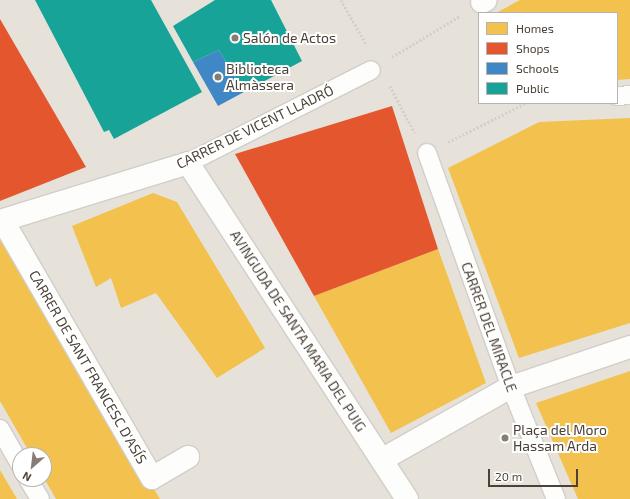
<!DOCTYPE html>
<html>
<head>
<meta charset="utf-8">
<style>
  body { margin:0 }
  #map { position:relative; width:630px; height:499px; overflow:hidden; background:#f3f0ec; font-family:"Exo 2",sans-serif }
  div>[style] { position:absolute }
  .residential>* { inset:0; background:#e7e2d9 }
  .homes>* { inset:0; background:#f2c14e }
  .shops>* { inset:0; background:#e4572e }
  .schools>* { inset:0; background:#3f88c5 }
  .public>* { inset:0; background:#17a398 }
  .path>* { height:2.5px; margin-top:-1.25px; transform-origin:0; background:repeating-linear-gradient(90deg,#d3d0cb 0 2px,transparent 0 4px) }
  .roads { filter:drop-shadow(1px 0 #d1cec9) drop-shadow(-1px 0 #d1cec9) drop-shadow(0 1px #d1cec9) drop-shadow(0 -1px #d1cec9) }
  .pedestrian>* { height:18px; margin:-9px; padding:0 9px; transform-origin:9px; border-radius:9px; background:#fdfdfc }
  .minor>* { height:22px; margin:-11px; padding:0 11px; transform-origin:11px; border-radius:11px; background:#fdfdfc }
  .dots>* { width:11px; height:11px; translate:-50% -50%; box-sizing:border-box; border:2px solid #fff; border-radius:50% }
  span { translate:-50% -50%; white-space:nowrap; text-align:center; line-height:1.15; -webkit-text-stroke:4px #fff; paint-order:stroke }
  .poi-label { font-size:14px; color:#4b4136 }
  .left { translate:0 -50%; text-align:left }
  .street-label { font-size:14px; color:#4b4136 }
  .legend { position:absolute; left:478px; top:12px; width:140px; height:92px; box-sizing:border-box; background:#fff; border:1px solid #b7b3af; margin:0; padding:5px 7px; list-style:none; font-size:12px; color:#4b4136 }
  .legend li { display:flex; align-items:center; gap:8px; height:20px }
  .legend b { width:20px; border:1px solid #b7b3af }
  .north { position:absolute; left:12px; top:447px; width:40px; height:40px; box-sizing:border-box; background:#fff; border:1px solid #b7b3af; border-radius:50%; rotate:208deg; font-size:11px; font-weight:700; line-height:16px; text-align:center; color:#4b4136 }
  .north::after { content:''; display:block; margin:auto; width:14px; height:18px; background:#867e76; clip-path:polygon(50% 0,100% 100%,50% 72%,0 100%) }
  .scale { position:absolute; left:488px; top:469px; width:90px; height:18px; box-sizing:border-box; border:2px solid #4b4136; border-top:0; padding-left:5px; font-size:12px; line-height:14px; white-space:nowrap; color:#4b4136; -webkit-text-stroke:3px #fff; paint-order:stroke }
</style>
</head>
<body>
<div id="map">
  <div class="residential">
    <i style="clip-path:polygon(evenodd,0 0,630px 0,630px 499px,0 499px,0 0,479px 13px,617px 13px,617px 103px,479px 103px,479px 13px,0 0,20px 455px,44px 455px,44px 479px,20px 479px,20px 455px)"></i>
  </div>
  <div class="homes">
    <i style="clip-path:polygon(520px 0,630px 0,630px 79px,617px 80px,617px 13px,496px 13px)"></i>
    <i style="clip-path:polygon(630px 118px,630px 323px,519px 358px,448px 168px,539px 122px)"></i>
    <i style="clip-path:polygon(153px 193px,177px 202px,265px 348px,217px 378px,156px 293px,121px 308px,111px 278px,96px 287px,72px 226px)"></i>
    <i style="clip-path:polygon(4px 239px,160px 499px,56px 499px,44px 478px,44px 455px,31px 455px,0 401px,0 240px)"></i>
    <i style="clip-path:polygon(438px 249px,486px 383px,391px 433px,314px 296px)"></i>
    <i style="clip-path:polygon(630px 371px,630px 499px,578px 499px,536px 403px)"></i>
    <i style="clip-path:polygon(0 470px,17px 499px,0 499px)"></i>
  </div>
  <div class="shops">
    <i style="clip-path:polygon(0 19px,86px 167px,0 201px)"></i>
    <i style="clip-path:polygon(392px 106px,438px 249px,314px 296px,235px 154px)"></i>
  </div>
  <div class="schools">
    <i style="clip-path:polygon(219px 50px,244px 92px,218px 106px,193px 62px)"></i>
  </div>
  <div class="public">
    <i style="clip-path:polygon(35px 0,151px 0,202px 92px,114px 139px,109px 130px,104px 132px)"></i>
    <i style="clip-path:polygon(215px 0,271px 0,302px 61px,244px 92px,219px 50px,193px 62px,173px 26px)"></i>
  </div>
  <div class="path">
    <i style="left:341px;top:0;width:52px;rotate:60deg"></i>
    <i style="left:392px;top:57px;width:79px;rotate:-31.1deg"></i>
    <i style="left:390px;top:86px;width:53px;rotate:62deg"></i>
    <i style="left:448px;top:142px;width:87px;rotate:-26.6deg"></i>
  </div>
  <div class="roads">
    <div class="pedestrian">
      <i style="left:617px;top:96px;width:13px;rotate:-4deg"></i>
      <i style="left:427px;top:153px;width:249px;rotate:70.3deg"></i>
      <i style="left:511px;top:387px;width:121px;rotate:68.1deg"></i>
      <i style="left:188px;top:163px;width:205px;rotate:-26.9deg"></i>
      <i style="left:0;top:429px;width:40px;rotate:60.3deg"></i>
      <i style="left:28px;top:479px;width:23px;rotate:59deg"></i>
    </div>
    <div class="minor">
      <i style="left:482px;top:2px;width:4px;rotate:-27deg"></i>
      <i style="left:0;top:221px;width:197px;rotate:-17.1deg"></i>
      <i style="left:188px;top:163px;width:401px;rotate:56.9deg"></i>
      <i style="left:3px;top:221px;width:297px;rotate:59.9deg"></i>
      <i style="left:152px;top:478px;width:42px;rotate:-30.3deg"></i>
      <i style="left:383px;top:459px;width:147px;rotate:-29.4deg"></i>
      <i style="left:511px;top:387px;width:126px;rotate:-18.6deg"></i>
    </div>
  </div>
  <div class="dots">
    <i style="left:235px;top:38px;background:#867e76"></i>
    <i style="left:218px;top:77px;background:#867e76"></i>
    <i style="left:505px;top:438px;background:#867e76"></i>
  </div>
  <div class="poi-label">
    <span class="left" style="left:243px;top:38px">Salón de Actos</span>
    <span class="left" style="left:226px;top:77px">Biblioteca<br>Almàssera</span>
    <span class="left" style="left:513px;top:438px">Plaça del Moro<br>Hassam Arda</span>
  </div>
  <div class="street-label">
    <span style="left:255px;top:127px;rotate:-26deg">CARRER DE VICENT LLADRÓ</span>
    <span style="left:489px;top:327px;rotate:70deg">CARRER DEL MIRACLE</span>
    <span style="left:298px;top:331px;rotate:57deg">AVINGUDA DE SANTA MARIA DEL PUIG</span>
    <span style="left:88px;top:367px;rotate:60deg">CARRER DE SANT FRANCESC D'ASÍS</span>
  </div>
  <ul class="legend">
  <li><b style="height:11px;background:#f2c14e"></b>Homes</li>
  <li><b style="height:11px;background:#e4572e"></b>Shops</li>
  <li><b style="height:11px;background:#3f88c5"></b>Schools</li>
  <li><b style="height:11px;background:#17a398"></b>Public</li>
  </ul>
  <div class="north">N</div>
  <div class="scale">20 m</div>
</div>
</body>
</html>
